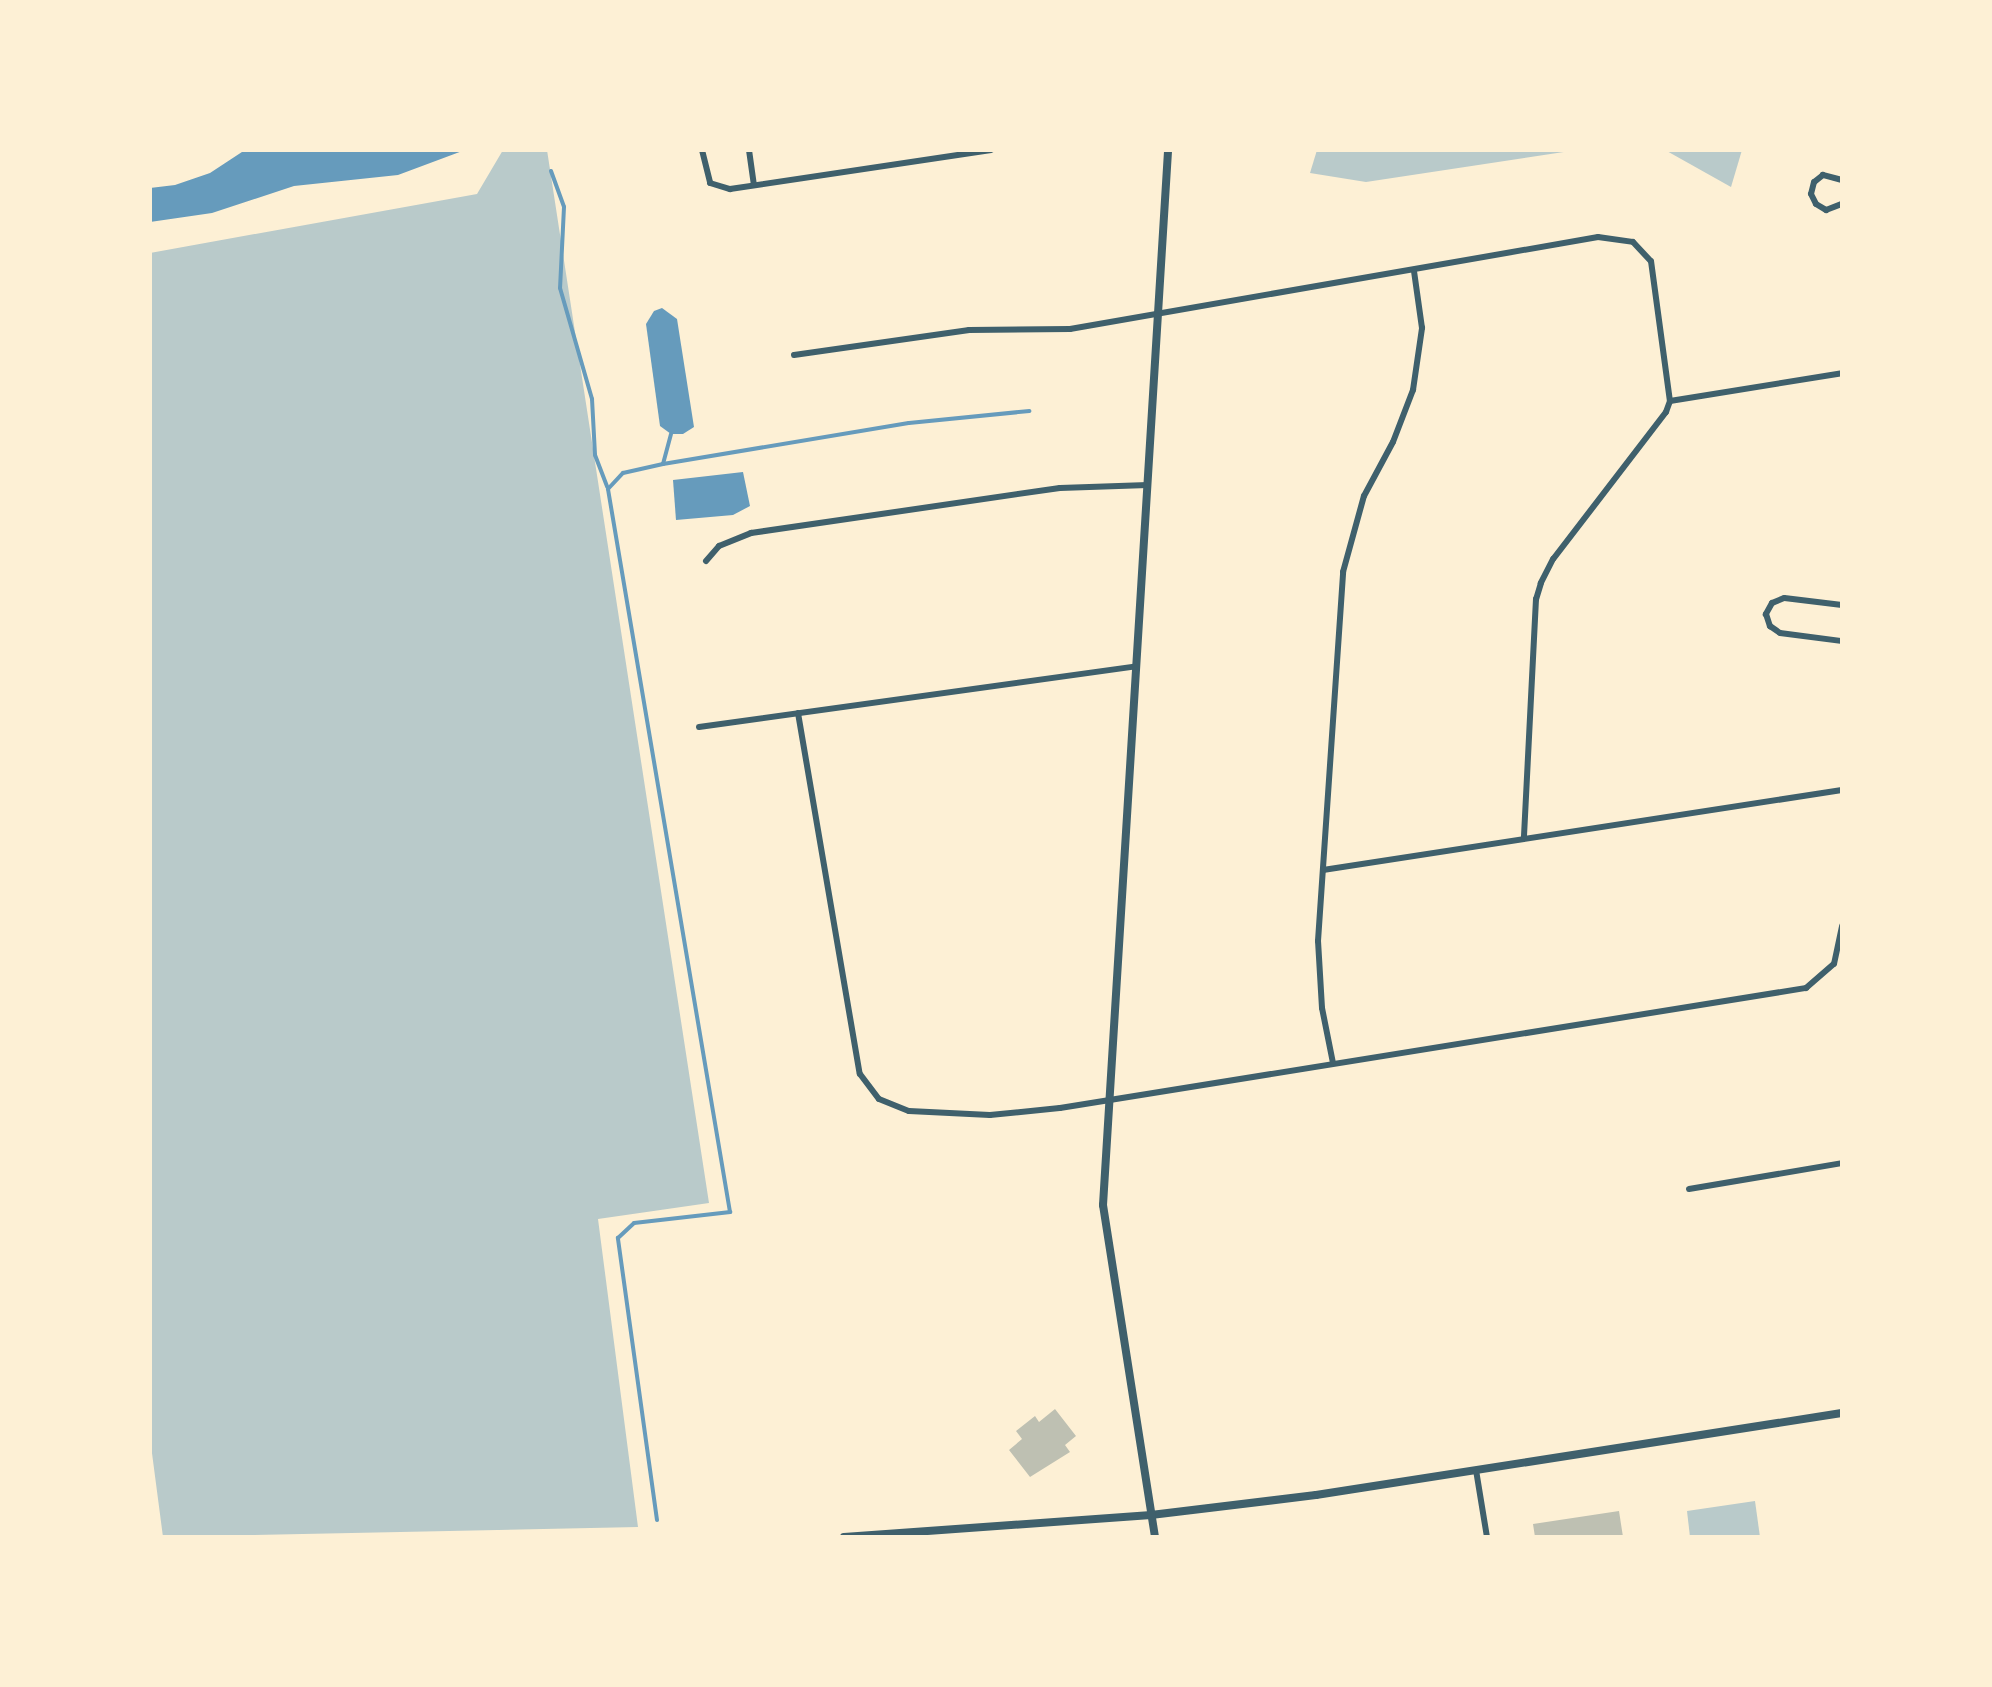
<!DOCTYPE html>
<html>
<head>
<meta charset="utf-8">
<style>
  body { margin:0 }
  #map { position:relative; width:1992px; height:1687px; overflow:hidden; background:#fdf0d5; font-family:"Fira Sans Condensed",sans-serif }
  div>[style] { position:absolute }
  .green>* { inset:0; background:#b9caca }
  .water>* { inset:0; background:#669bbc }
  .stream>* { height:4px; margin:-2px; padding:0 2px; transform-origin:2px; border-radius:2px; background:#669bbc }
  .building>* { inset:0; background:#bec0b2 }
  .minor>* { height:6px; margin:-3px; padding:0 3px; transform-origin:3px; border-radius:3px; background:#3f606c }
  .tertiary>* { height:8px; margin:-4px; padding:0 4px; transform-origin:4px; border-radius:4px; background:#3f606c }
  span { translate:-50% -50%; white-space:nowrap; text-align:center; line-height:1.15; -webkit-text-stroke:8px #fdf0d5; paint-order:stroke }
  .frame { position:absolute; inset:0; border:152px solid #fdf0d5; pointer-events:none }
</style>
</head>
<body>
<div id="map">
  <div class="green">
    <i style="clip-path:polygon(503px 150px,547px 150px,709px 1203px,598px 1219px,638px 1527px,163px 1537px,150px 1438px,150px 253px,477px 194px)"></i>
    <i style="clip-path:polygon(1317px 150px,1577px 150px,1366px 182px,1310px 173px)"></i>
    <i style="clip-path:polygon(1665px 150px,1742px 150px,1731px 187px)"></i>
    <i style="clip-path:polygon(1755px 1501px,1760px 1537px,1690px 1537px,1687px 1511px)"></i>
  </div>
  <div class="water">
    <i style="clip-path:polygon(245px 150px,465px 150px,398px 175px,294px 186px,212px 213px,150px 222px,150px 188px,175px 185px,210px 173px)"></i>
    <i style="clip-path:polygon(662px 308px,677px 319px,694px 427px,683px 434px,671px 434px,660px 426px,646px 324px,654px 311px)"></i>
    <i style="clip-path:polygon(743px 472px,750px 506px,733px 515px,676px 520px,673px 480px)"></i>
  </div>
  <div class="stream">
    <i style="left:551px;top:171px;width:38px;rotate:70deg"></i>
    <i style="left:564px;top:207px;width:81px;rotate:92.8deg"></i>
    <i style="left:560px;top:288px;width:116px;rotate:73.9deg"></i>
    <i style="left:592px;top:399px;width:56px;rotate:86.9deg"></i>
    <i style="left:595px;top:455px;width:34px;rotate:69deg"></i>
    <i style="left:663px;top:464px;width:31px;rotate:-75deg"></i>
    <i style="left:657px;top:1520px;width:285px;rotate:-97.9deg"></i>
    <i style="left:618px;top:1238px;width:22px;rotate:-43deg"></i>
    <i style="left:634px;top:1223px;width:97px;rotate:-6.5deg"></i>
    <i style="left:730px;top:1212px;width:733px;rotate:-99.58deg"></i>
    <i style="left:608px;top:489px;width:22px;rotate:-47deg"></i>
    <i style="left:623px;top:473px;width:41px;rotate:-12.7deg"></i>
    <i style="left:663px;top:464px;width:249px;rotate:-9.5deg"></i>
    <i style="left:909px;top:423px;width:121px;rotate:-5.7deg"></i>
  </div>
  <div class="building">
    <i style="clip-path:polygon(1055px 1409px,1076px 1436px,1065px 1445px,1070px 1452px,1030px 1477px,1009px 1450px,1022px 1439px,1016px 1431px,1035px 1416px,1039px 1422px)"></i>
    <i style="clip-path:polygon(1619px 1511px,1623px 1537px,1535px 1537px,1533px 1524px)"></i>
  </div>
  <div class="minor">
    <i style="left:702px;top:150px;width:34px;rotate:76deg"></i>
    <i style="left:710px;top:183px;width:21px;rotate:17deg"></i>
    <i style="left:730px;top:189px;width:264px;rotate:-8.5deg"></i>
    <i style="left:749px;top:150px;width:35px;rotate:82deg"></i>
    <i style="left:1842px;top:180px;width:20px;rotate:-165deg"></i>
    <i style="left:1823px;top:175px;width:11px;rotate:142deg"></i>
    <i style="left:1814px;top:182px;width:12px;rotate:104deg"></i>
    <i style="left:1811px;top:194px;width:11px;rotate:63deg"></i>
    <i style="left:1816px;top:204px;width:12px;rotate:31deg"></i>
    <i style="left:1826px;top:210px;width:17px;rotate:-21deg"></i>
    <i style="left:794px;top:355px;width:177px;rotate:-8.1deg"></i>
    <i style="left:969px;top:330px;width:101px;rotate:-0.6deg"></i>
    <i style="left:1070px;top:329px;width:536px;rotate:-9.88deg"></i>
    <i style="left:1598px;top:237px;width:35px;rotate:8deg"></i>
    <i style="left:1633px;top:242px;width:26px;rotate:47deg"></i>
    <i style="left:1651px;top:261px;width:141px;rotate:82.3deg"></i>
    <i style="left:1670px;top:401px;width:12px;rotate:110deg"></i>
    <i style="left:1666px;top:412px;width:185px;rotate:127.5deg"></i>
    <i style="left:1553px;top:559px;width:27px;rotate:117deg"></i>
    <i style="left:1541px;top:583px;width:17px;rotate:107deg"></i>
    <i style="left:1536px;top:599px;width:239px;rotate:92.9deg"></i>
    <i style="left:1670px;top:401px;width:174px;rotate:-9.2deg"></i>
    <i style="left:706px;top:561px;width:20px;rotate:-49deg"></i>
    <i style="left:719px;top:546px;width:35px;rotate:-22deg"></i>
    <i style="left:751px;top:533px;width:312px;rotate:-8.3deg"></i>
    <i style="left:1060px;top:488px;width:88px;rotate:-2deg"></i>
    <i style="left:1842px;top:605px;width:58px;rotate:-173.1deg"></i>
    <i style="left:1784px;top:598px;width:13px;rotate:157deg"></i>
    <i style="left:1772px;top:603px;width:13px;rotate:119deg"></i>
    <i style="left:1766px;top:614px;width:13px;rotate:72deg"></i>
    <i style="left:1770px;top:626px;width:12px;rotate:35deg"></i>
    <i style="left:1780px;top:633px;width:63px;rotate:7.4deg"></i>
    <i style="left:798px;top:713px;width:366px;rotate:80.3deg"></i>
    <i style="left:860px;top:1074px;width:31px;rotate:53deg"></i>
    <i style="left:879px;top:1099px;width:32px;rotate:22deg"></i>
    <i style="left:909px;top:1111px;width:81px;rotate:2.8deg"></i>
    <i style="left:990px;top:1115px;width:70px;rotate:-5.7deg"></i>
    <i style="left:1060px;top:1108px;width:756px;rotate:-9.14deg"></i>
    <i style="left:1806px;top:988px;width:37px;rotate:-41deg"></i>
    <i style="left:1834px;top:964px;width:39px;rotate:-78deg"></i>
    <i style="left:699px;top:727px;width:441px;rotate:-7.9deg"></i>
    <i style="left:1323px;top:870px;width:525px;rotate:-8.76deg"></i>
    <i style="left:1333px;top:1063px;width:56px;rotate:-101.3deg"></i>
    <i style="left:1322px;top:1008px;width:67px;rotate:-93.4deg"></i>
    <i style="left:1318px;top:941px;width:370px;rotate:-86.1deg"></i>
    <i style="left:1343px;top:572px;width:79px;rotate:-74.6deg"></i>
    <i style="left:1364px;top:496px;width:61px;rotate:-61.8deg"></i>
    <i style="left:1393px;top:442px;width:56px;rotate:-69deg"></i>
    <i style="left:1413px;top:390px;width:63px;rotate:-81.7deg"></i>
    <i style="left:1422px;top:328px;width:58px;rotate:-98deg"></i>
    <i style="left:1689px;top:1189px;width:155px;rotate:-9.6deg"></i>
    <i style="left:1476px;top:1470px;width:68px;rotate:80.7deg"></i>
  </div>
  <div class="tertiary">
    <i style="left:844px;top:1537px;width:308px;rotate:-4.1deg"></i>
    <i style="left:1151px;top:1515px;width:166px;rotate:-6.9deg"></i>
    <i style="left:1316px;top:1495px;width:532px;rotate:-8.86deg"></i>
    <i style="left:1155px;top:1537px;width:336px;rotate:-98.9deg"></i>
    <i style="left:1103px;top:1205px;width:1057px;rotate:-86.47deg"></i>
  </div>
  <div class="frame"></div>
</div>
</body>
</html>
